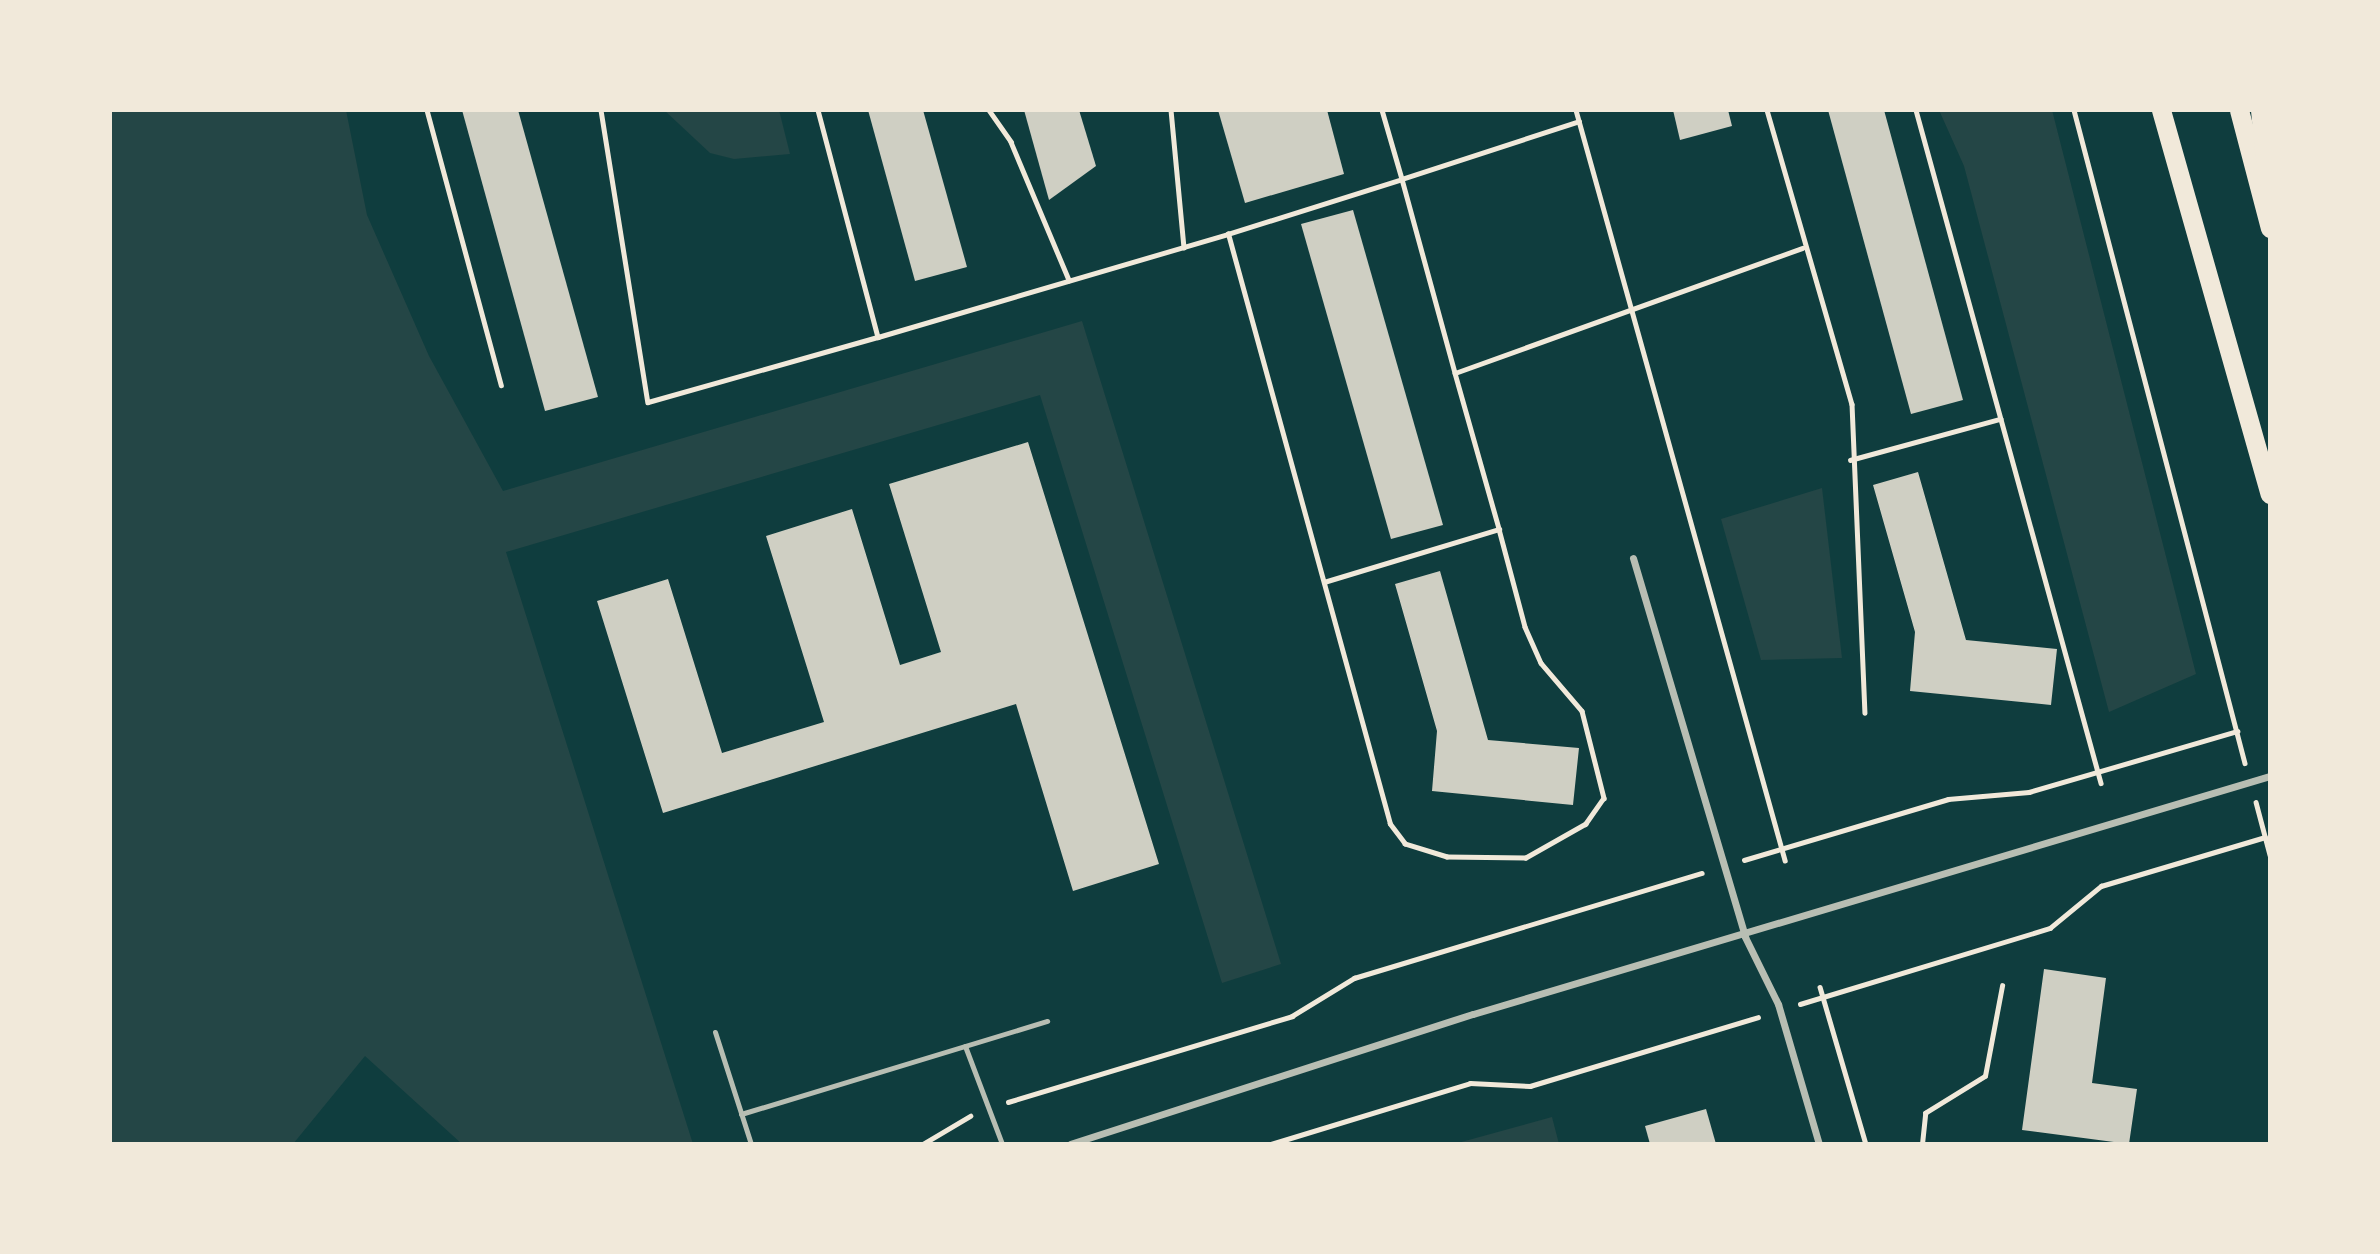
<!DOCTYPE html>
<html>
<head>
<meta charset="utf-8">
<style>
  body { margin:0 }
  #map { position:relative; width:2380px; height:1254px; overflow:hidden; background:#0f3d3e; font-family:Rubik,sans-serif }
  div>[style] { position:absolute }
  .green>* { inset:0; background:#244646 }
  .building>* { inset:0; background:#cfcfc3 }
  .path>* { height:4.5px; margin:-2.25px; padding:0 2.25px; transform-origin:2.25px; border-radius:2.25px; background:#f1e9da }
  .service>* { height:5px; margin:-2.5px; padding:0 2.5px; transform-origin:2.5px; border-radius:2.5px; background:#b8beb3 }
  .minor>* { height:7px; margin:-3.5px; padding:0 3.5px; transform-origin:3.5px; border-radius:3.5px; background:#b8beb3 }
  .trunk>* { height:19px; margin:-9.5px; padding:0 9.5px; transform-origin:9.5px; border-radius:9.5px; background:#f1e9da }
  span { translate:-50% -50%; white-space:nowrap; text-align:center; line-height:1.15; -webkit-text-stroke:6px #f1e9da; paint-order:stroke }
  .frame { position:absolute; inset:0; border:112px solid #f1e9da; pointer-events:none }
</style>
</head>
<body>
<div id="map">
  <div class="green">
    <i style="clip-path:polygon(110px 110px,346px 110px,367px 215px,429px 356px,503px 491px,1082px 321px,1281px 964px,1222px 983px,1040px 395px,506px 552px,693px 1144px,462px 1144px,365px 1056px,293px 1144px,110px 1144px)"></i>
    <i style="clip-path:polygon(664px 110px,779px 110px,790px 154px,734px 159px,710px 153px)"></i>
    <i style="clip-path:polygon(1939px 110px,2052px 110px,2196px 674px,2109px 712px,1964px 166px)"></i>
    <i style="clip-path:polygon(1822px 488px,1842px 658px,1761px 660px,1721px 519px)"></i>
    <i style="clip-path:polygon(1552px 1117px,1559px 1144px,1454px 1144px)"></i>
  </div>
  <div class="building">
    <i style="clip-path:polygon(462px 110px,518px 110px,598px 397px,545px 411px)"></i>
    <i style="clip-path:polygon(868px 110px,923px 110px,967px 267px,915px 281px)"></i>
    <i style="clip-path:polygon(1024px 110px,1079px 110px,1096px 166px,1049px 200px)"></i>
    <i style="clip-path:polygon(1218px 110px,1327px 110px,1344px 174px,1245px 203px)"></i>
    <i style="clip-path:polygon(1673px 110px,1728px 110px,1732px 126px,1680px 140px)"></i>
    <i style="clip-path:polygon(1828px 110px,1884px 110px,1963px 400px,1911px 414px)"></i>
    <i style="clip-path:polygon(1353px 210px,1443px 525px,1391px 539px,1301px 224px)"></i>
    <i style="clip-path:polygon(1028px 442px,1159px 864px,1073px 891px,1016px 704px,663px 813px,597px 601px,668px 579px,722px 753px,824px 722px,766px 536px,852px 509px,900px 665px,941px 652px,889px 484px)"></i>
    <i style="clip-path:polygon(1918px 472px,1966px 640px,2057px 649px,2051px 705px,1910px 691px,1915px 632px,1873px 485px)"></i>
    <i style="clip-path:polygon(1440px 571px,1488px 740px,1579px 748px,1573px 805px,1432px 791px,1437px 731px,1395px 584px)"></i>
    <i style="clip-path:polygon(2044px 969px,2106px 978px,2092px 1083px,2137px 1089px,2129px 1144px,2022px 1130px)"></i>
    <i style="clip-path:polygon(1706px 1109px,1716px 1144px,1650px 1144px,1645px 1126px)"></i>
  </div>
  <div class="path">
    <i style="left:427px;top:110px;width:285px;rotate:74.9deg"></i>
    <i style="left:601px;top:110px;width:296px;rotate:80.9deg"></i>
    <i style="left:648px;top:402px;width:239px;rotate:-15.8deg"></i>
    <i style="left:818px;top:110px;width:235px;rotate:75.2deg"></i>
    <i style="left:878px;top:337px;width:365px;rotate:-16.4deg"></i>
    <i style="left:989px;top:110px;width:39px;rotate:55deg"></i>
    <i style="left:1011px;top:142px;width:150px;rotate:67.2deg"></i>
    <i style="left:1171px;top:110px;width:138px;rotate:84.6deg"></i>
    <i style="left:1382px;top:110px;width:72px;rotate:73.8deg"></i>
    <i style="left:1402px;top:179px;width:201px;rotate:74.7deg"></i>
    <i style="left:1455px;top:373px;width:162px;rotate:74.2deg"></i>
    <i style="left:1499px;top:529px;width:101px;rotate:75.1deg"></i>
    <i style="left:1525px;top:627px;width:39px;rotate:66deg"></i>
    <i style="left:1541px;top:663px;width:63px;rotate:49.5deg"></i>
    <i style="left:1582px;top:711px;width:90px;rotate:75.8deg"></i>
    <i style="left:1604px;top:798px;width:32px;rotate:125deg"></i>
    <i style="left:1586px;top:824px;width:69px;rotate:150.5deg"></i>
    <i style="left:1526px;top:858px;width:79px;rotate:-179.3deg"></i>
    <i style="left:1447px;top:857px;width:44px;rotate:-162.8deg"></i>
    <i style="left:1405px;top:844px;width:25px;rotate:-127deg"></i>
    <i style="left:1390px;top:824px;width:612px;rotate:-105.35deg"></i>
    <i style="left:1228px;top:234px;width:182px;rotate:-17.5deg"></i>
    <i style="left:1402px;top:179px;width:186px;rotate:-18.1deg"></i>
    <i style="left:1576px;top:110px;width:779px;rotate:74.43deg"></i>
    <i style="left:1767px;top:110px;width:306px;rotate:73.9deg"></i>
    <i style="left:1852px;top:404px;width:309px;rotate:87.6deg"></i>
    <i style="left:1916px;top:110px;width:698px;rotate:74.63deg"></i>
    <i style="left:2074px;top:110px;width:675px;rotate:75.33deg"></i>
    <i style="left:1455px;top:373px;width:369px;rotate:-19.8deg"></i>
    <i style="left:1850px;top:460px;width:156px;rotate:-15.3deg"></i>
    <i style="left:1324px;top:582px;width:183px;rotate:-16.8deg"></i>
    <i style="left:2256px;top:802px;width:55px;rotate:75.2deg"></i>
    <i style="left:1744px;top:860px;width:213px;rotate:-16.6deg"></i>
    <i style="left:1948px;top:799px;width:81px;rotate:-4.9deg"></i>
    <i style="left:2029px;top:792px;width:217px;rotate:-16.3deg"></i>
    <i style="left:1820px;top:987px;width:164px;rotate:73.7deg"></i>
    <i style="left:1800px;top:1004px;width:261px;rotate:-16.9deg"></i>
    <i style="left:2050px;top:928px;width:66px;rotate:-39.5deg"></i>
    <i style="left:2101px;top:886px;width:171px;rotate:-16.6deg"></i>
    <i style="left:1008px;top:1102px;width:297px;rotate:-16.8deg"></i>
    <i style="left:1292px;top:1016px;width:73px;rotate:-31.5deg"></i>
    <i style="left:1354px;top:978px;width:363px;rotate:-16.8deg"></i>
    <i style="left:923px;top:1144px;width:55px;rotate:-30.8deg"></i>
    <i style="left:1271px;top:1144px;width:208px;rotate:-17deg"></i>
    <i style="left:1470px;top:1083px;width:60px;rotate:2.9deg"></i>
    <i style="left:1530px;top:1086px;width:238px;rotate:-16.8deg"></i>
    <i style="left:1922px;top:1144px;width:31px;rotate:-84deg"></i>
    <i style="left:1925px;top:1113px;width:70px;rotate:-31.7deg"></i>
    <i style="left:1985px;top:1076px;width:92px;rotate:-79.3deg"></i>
  </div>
  <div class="service">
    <i style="left:715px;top:1032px;width:118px;rotate:72.2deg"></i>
    <i style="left:965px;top:1046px;width:105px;rotate:69.3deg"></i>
    <i style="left:741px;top:1114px;width:320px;rotate:-16.9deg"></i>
  </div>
  <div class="minor">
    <i style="left:1633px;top:558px;width:395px;rotate:73.5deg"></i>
    <i style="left:1745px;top:937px;width:75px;rotate:63.8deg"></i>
    <i style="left:1778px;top:1004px;width:146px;rotate:73.7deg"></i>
    <i style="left:1070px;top:1144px;width:423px;rotate:-17.9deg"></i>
    <i style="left:1473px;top:1014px;width:832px;rotate:-16.63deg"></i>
  </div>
  <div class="trunk">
    <i style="left:2161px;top:110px;width:399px;rotate:74.2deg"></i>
    <i style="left:2239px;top:110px;width:122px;rotate:75.3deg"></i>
    <i style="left:2260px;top:110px;width:69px;rotate:84.2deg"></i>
  </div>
  <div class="frame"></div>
</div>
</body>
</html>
